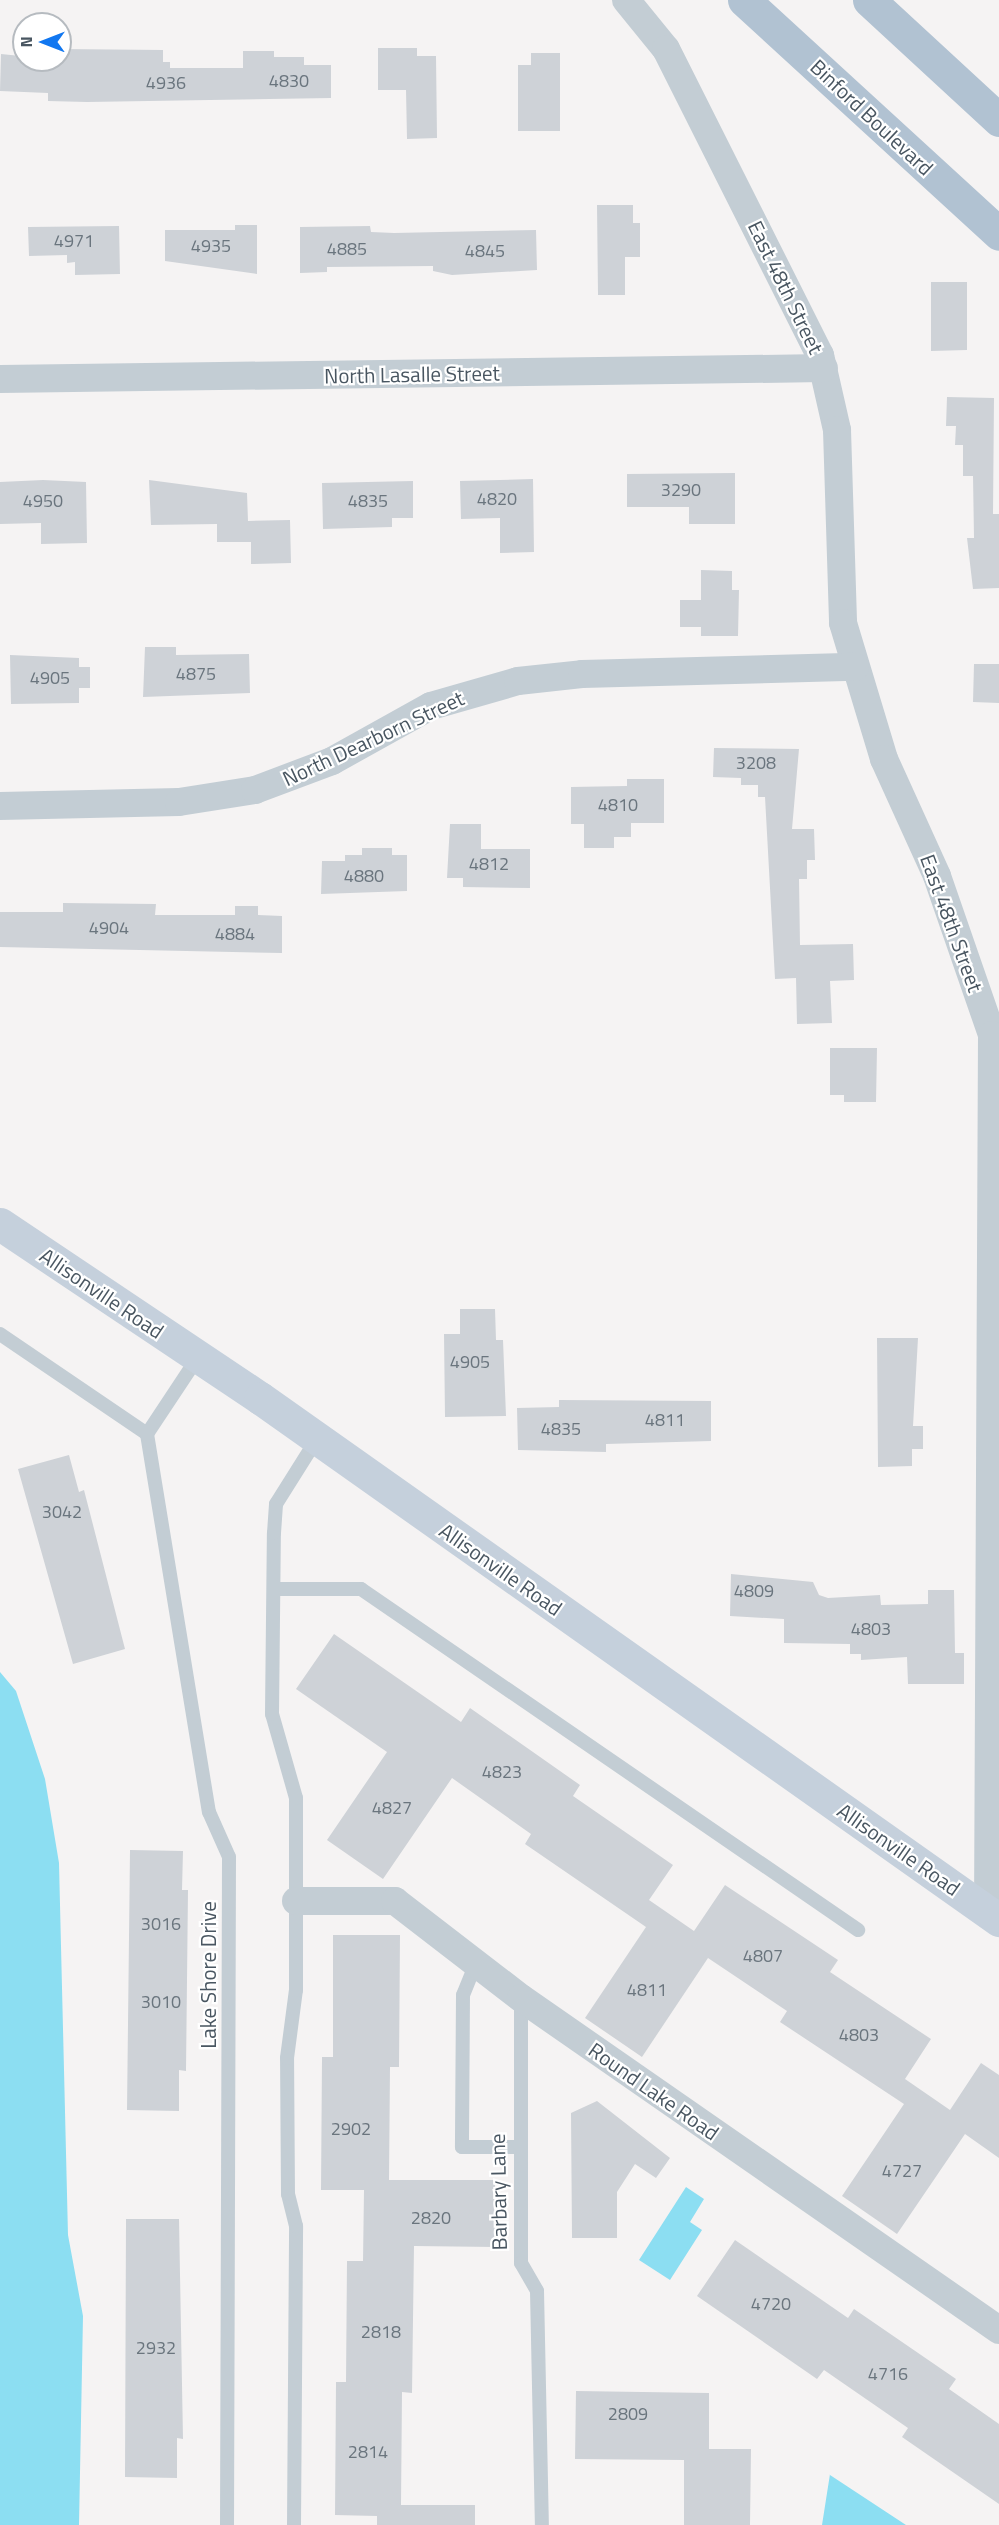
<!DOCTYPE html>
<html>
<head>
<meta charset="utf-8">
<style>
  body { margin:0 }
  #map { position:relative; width:999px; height:2525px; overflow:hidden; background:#f5f3f3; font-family:"Titillium Web",sans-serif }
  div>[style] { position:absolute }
  .water>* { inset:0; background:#8cdef2 }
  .building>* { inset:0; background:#ced2d7 }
  .service>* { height:14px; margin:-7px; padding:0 7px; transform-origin:7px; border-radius:7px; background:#c3cdd4 }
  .minor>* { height:28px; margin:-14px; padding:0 14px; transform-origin:14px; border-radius:14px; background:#c3cdd4 }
  .secondary>* { height:33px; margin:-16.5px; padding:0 16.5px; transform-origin:16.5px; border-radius:16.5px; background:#c5d0dc }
  .primary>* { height:33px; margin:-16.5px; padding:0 16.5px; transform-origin:16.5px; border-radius:16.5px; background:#b1c2d2 }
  span { translate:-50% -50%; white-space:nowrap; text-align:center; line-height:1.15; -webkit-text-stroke:4.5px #fff; paint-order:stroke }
  .number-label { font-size:18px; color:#6a757e }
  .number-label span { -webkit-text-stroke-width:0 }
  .street-label { font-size:21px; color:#495661 }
  .north { position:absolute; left:12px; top:12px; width:60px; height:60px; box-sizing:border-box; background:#fff; border:2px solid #b6bbc0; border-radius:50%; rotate:270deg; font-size:16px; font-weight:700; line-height:24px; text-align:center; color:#495661 }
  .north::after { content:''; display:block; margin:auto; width:21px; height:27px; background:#1177f0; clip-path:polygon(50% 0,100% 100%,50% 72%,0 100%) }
</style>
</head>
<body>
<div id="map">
  <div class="water">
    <i style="clip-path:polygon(0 1672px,16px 1691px,45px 1779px,59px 1863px,68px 2235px,83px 2316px,79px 2525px,0 2525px)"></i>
    <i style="clip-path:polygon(686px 2187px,704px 2199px,690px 2222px,702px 2230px,670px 2280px,639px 2260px)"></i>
    <i style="clip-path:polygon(830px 2474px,830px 2475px,906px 2525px,822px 2525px)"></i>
  </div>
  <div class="building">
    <i style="clip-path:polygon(378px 48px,417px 48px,417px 56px,436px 56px,437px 138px,407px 139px,406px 90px,378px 90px)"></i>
    <i style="clip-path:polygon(60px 49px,163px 50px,163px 62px,170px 62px,170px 68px,243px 68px,243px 51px,274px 51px,274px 57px,304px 57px,304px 65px,331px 65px,331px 98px,87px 102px,48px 101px,48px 93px,0 91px,1px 54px,60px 60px)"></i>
    <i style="clip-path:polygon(531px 53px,560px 53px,560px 131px,518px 131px,518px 65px,531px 65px)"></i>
    <i style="clip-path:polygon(597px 205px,633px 205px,633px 223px,640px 223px,640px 257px,625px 257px,625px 295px,598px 295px)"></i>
    <i style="clip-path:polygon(235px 225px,257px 225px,257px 274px,165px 261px,165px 230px,235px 230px)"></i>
    <i style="clip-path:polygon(119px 226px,120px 274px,75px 275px,75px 262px,67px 263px,67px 255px,29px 256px,28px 227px)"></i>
    <i style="clip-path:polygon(370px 226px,371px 232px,394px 233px,536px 230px,537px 270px,452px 275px,433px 271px,433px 266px,327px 267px,327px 272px,300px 273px,300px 227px)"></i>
    <i style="clip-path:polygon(931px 282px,967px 282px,967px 350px,931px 351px)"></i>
    <i style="clip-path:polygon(947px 397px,994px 398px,993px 514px,999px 514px,999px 588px,973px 589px,967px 538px,974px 538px,973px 476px,963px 476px,963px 445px,955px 445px,956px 426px,946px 426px)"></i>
    <i style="clip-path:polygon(735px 473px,735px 524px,689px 524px,689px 507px,627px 507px,627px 474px)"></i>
    <i style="clip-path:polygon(533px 479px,534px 552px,500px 553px,500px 518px,461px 519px,460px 481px)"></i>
    <i style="clip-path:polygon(43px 480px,86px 482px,87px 543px,41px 544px,41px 523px,0 524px,0 482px)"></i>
    <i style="clip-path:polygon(149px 480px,247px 493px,248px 521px,290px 520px,291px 563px,251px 564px,251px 542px,217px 542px,217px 524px,151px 525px)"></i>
    <i style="clip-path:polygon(413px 481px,413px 518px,392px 518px,392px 527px,323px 529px,322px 483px)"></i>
    <i style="clip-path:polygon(701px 570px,732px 571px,732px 590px,739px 590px,738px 636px,701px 636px,701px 627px,680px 627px,680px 600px,701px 600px)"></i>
    <i style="clip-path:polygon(145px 647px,176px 647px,176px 655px,249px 654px,250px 693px,143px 697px)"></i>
    <i style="clip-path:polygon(10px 655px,79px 658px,79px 667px,90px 667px,90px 688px,79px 688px,79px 703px,11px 704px)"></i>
    <i style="clip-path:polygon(974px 664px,999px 664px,999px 703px,973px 702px)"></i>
    <i style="clip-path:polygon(714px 748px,799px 749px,792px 829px,814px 829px,815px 860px,807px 860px,807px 879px,799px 879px,800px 945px,853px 944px,854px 980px,830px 981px,832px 1023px,797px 1024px,796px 978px,775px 979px,765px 797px,758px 797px,758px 785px,741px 785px,741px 778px,713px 777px)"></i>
    <i style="clip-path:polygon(627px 779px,664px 779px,664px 823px,631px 823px,631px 837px,614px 837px,614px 848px,584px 848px,584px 824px,571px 824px,571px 787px,627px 786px)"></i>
    <i style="clip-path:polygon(450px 824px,481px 824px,481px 849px,530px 849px,530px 888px,463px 887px,463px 878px,447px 878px)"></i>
    <i style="clip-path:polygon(362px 848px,392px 848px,392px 855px,407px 855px,407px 891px,321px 894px,322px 861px,345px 861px,345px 855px,362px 855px)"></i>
    <i style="clip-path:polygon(63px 903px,156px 904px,155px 915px,235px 915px,235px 906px,258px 906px,258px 915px,282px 916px,282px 953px,0 947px,0 912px,63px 912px)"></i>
    <i style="clip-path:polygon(830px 1048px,877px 1048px,876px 1102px,844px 1102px,844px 1095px,830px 1095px)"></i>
    <i style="clip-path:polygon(460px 1309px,495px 1309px,496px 1340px,503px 1340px,506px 1416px,445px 1417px,444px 1334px,460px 1334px)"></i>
    <i style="clip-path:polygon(877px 1338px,918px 1338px,913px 1426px,923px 1426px,923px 1449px,912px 1449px,912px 1466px,878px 1467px)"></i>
    <i style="clip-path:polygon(559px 1400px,711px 1401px,711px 1441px,606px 1444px,606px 1452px,518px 1450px,517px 1408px,559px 1407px)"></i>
    <i style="clip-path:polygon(69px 1455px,79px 1492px,84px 1490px,125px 1649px,73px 1664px,18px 1469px)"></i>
    <i style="clip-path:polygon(731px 1574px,813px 1582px,819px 1595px,828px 1598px,880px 1595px,881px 1605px,928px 1604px,928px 1590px,954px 1590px,955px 1653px,964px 1653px,964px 1684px,908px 1684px,907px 1657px,861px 1660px,861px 1654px,850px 1654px,850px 1644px,784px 1643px,784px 1619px,730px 1616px)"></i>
    <i style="clip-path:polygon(334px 1634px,461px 1722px,470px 1708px,580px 1785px,573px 1796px,673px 1865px,649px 1900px,694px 1931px,725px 1885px,838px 1960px,830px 1972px,931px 2039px,905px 2079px,950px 2110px,981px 2063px,999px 2075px,999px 2158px,965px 2134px,897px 2234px,842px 2196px,904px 2104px,780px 2022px,787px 2011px,708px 1958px,642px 2057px,585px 2018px,646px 1927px,525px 1844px,531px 1834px,452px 1778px,383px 1879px,327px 1840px,387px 1752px,296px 1689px)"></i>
    <i style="clip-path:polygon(130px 1850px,183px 1851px,182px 1890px,188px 1890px,186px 2071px,179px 2070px,179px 2111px,127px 2110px)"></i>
    <i style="clip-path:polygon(333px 1935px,400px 1935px,399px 2067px,390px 2067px,389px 2180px,495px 2180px,495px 2247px,414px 2246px,412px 2393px,402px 2392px,401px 2505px,475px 2505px,475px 2525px,377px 2525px,377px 2516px,335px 2515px,336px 2382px,346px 2382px,347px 2261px,363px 2261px,364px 2190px,321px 2190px,322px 2057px,333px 2057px)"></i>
    <i style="clip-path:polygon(597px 2101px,670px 2158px,656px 2178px,635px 2164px,617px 2192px,617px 2238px,572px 2238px,571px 2113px)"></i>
    <i style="clip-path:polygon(126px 2219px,179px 2219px,183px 2439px,177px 2438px,177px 2478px,125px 2477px)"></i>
    <i style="clip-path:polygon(735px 2240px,848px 2318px,854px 2309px,956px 2379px,949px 2389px,999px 2424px,999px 2504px,902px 2437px,908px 2428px,824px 2370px,817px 2379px,697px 2296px)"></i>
    <i style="clip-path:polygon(576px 2391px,709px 2393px,709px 2449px,751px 2449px,750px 2525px,684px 2525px,684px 2460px,575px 2459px)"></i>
  </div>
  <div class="service">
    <i style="left:0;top:1334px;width:178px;rotate:34.2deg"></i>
    <i style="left:147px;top:1434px;width:383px;rotate:80.7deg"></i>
    <i style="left:209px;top:1812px;width:49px;rotate:66deg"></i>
    <i style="left:229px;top:1857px;width:668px;rotate:90.17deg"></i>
    <i style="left:147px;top:1434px;width:92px;rotate:-56.5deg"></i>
    <i style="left:274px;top:1589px;width:87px"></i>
    <i style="left:361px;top:1589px;width:603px;rotate:34.45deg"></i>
    <i style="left:476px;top:1963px;width:35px;rotate:112deg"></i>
    <i style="left:463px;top:1995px;width:152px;rotate:90.4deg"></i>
    <i style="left:462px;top:2147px;width:56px"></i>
    <i style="left:521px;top:1998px;width:265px;rotate:90deg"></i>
    <i style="left:521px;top:2263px;width:32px;rotate:60deg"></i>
    <i style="left:537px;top:2291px;width:234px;rotate:88.8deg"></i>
    <i style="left:294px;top:2525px;width:299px;rotate:-89.6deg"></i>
    <i style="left:296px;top:2226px;width:33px;rotate:-104deg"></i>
    <i style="left:288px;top:2194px;width:136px;rotate:-90.4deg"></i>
    <i style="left:287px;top:2058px;width:69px;rotate:-82.5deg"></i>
    <i style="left:296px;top:1990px;width:192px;rotate:-90deg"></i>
    <i style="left:296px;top:1798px;width:87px;rotate:-105.9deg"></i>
    <i style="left:272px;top:1714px;width:181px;rotate:-89.4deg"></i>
    <i style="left:274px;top:1533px;width:29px;rotate:-86deg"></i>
    <i style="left:276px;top:1504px;width:77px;rotate:-57.8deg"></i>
  </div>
  <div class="minor">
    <i style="left:626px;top:0;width:63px;rotate:50.8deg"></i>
    <i style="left:666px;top:49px;width:343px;rotate:63.3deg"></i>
    <i style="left:820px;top:355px;width:77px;rotate:77.2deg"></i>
    <i style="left:837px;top:430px;width:193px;rotate:88.2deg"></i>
    <i style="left:843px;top:623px;width:142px;rotate:73.2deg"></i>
    <i style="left:884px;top:759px;width:128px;rotate:65.6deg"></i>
    <i style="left:937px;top:876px;width:168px;rotate:70.9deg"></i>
    <i style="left:992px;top:1035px;width:877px;rotate:90.26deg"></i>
    <i style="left:0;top:379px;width:824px;rotate:-0.76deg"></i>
    <i style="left:0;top:806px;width:179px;rotate:-1.3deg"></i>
    <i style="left:179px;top:802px;width:77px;rotate:-9deg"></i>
    <i style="left:255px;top:790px;width:82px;rotate:-20.6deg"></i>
    <i style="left:332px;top:761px;width:113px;rotate:-29.1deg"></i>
    <i style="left:431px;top:706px;width:91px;rotate:-16deg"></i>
    <i style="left:518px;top:681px;width:64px;rotate:-6.2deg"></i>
    <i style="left:582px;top:674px;width:273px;rotate:-1.5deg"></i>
    <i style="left:296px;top:1901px;width:99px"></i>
    <i style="left:395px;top:1901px;width:159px;rotate:37.6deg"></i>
    <i style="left:521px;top:1998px;width:582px;rotate:34.78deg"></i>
  </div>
  <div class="secondary">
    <i style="left:0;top:1224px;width:313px;rotate:33.8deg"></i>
    <i style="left:260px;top:1398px;width:905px;rotate:35.24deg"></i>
  </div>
  <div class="primary">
    <i style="left:744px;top:0;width:346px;rotate:42.5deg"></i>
    <i style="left:869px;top:0;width:177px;rotate:42.7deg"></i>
  </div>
  <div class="number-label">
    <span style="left:289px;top:81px">4830</span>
    <span style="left:166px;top:83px">4936</span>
    <span style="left:74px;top:241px">4971</span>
    <span style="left:211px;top:246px">4935</span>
    <span style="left:347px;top:249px">4885</span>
    <span style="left:485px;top:251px">4845</span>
    <span style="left:681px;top:490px">3290</span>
    <span style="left:497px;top:499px">4820</span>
    <span style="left:43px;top:501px">4950</span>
    <span style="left:368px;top:501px">4835</span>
    <span style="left:196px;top:674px">4875</span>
    <span style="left:50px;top:678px">4905</span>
    <span style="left:756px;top:763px">3208</span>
    <span style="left:618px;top:805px">4810</span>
    <span style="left:489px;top:864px">4812</span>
    <span style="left:364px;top:876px">4880</span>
    <span style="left:109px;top:928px">4904</span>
    <span style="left:235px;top:934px">4884</span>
    <span style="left:470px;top:1362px">4905</span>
    <span style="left:665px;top:1420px">4811</span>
    <span style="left:561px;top:1429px">4835</span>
    <span style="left:62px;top:1512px">3042</span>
    <span style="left:754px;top:1591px">4809</span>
    <span style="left:871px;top:1629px">4803</span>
    <span style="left:502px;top:1772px">4823</span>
    <span style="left:392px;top:1808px">4827</span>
    <span style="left:161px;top:1924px">3016</span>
    <span style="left:763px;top:1956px">4807</span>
    <span style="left:647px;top:1990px">4811</span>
    <span style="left:161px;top:2002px">3010</span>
    <span style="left:859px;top:2035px">4803</span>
    <span style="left:351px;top:2129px">2902</span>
    <span style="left:902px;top:2171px">4727</span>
    <span style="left:431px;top:2218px">2820</span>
    <span style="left:771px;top:2304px">4720</span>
    <span style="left:381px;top:2332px">2818</span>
    <span style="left:156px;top:2348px">2932</span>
    <span style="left:888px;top:2374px">4716</span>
    <span style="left:628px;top:2414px">2809</span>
    <span style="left:368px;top:2452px">2814</span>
  </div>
  <div class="street-label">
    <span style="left:872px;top:117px;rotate:43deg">Binford Boulevard</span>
    <span style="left:786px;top:287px;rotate:64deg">East 48th Street</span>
    <span style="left:412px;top:374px;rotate:-1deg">North Lasalle Street</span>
    <span style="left:373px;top:738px;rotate:-25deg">North Dearborn Street</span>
    <span style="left:952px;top:923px;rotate:70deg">East 48th Street</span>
    <span style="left:102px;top:1293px;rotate:34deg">Allisonville Road</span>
    <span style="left:501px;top:1569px;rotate:35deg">Allisonville Road</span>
    <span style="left:899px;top:1849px;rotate:35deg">Allisonville Road</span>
    <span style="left:208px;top:1975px;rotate:-90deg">Lake Shore Drive</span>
    <span style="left:654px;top:2091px;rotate:35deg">Round Lake Road</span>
    <span style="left:498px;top:2192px;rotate:-91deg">Barbary Lane</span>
  </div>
  <div class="north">N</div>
</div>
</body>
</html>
